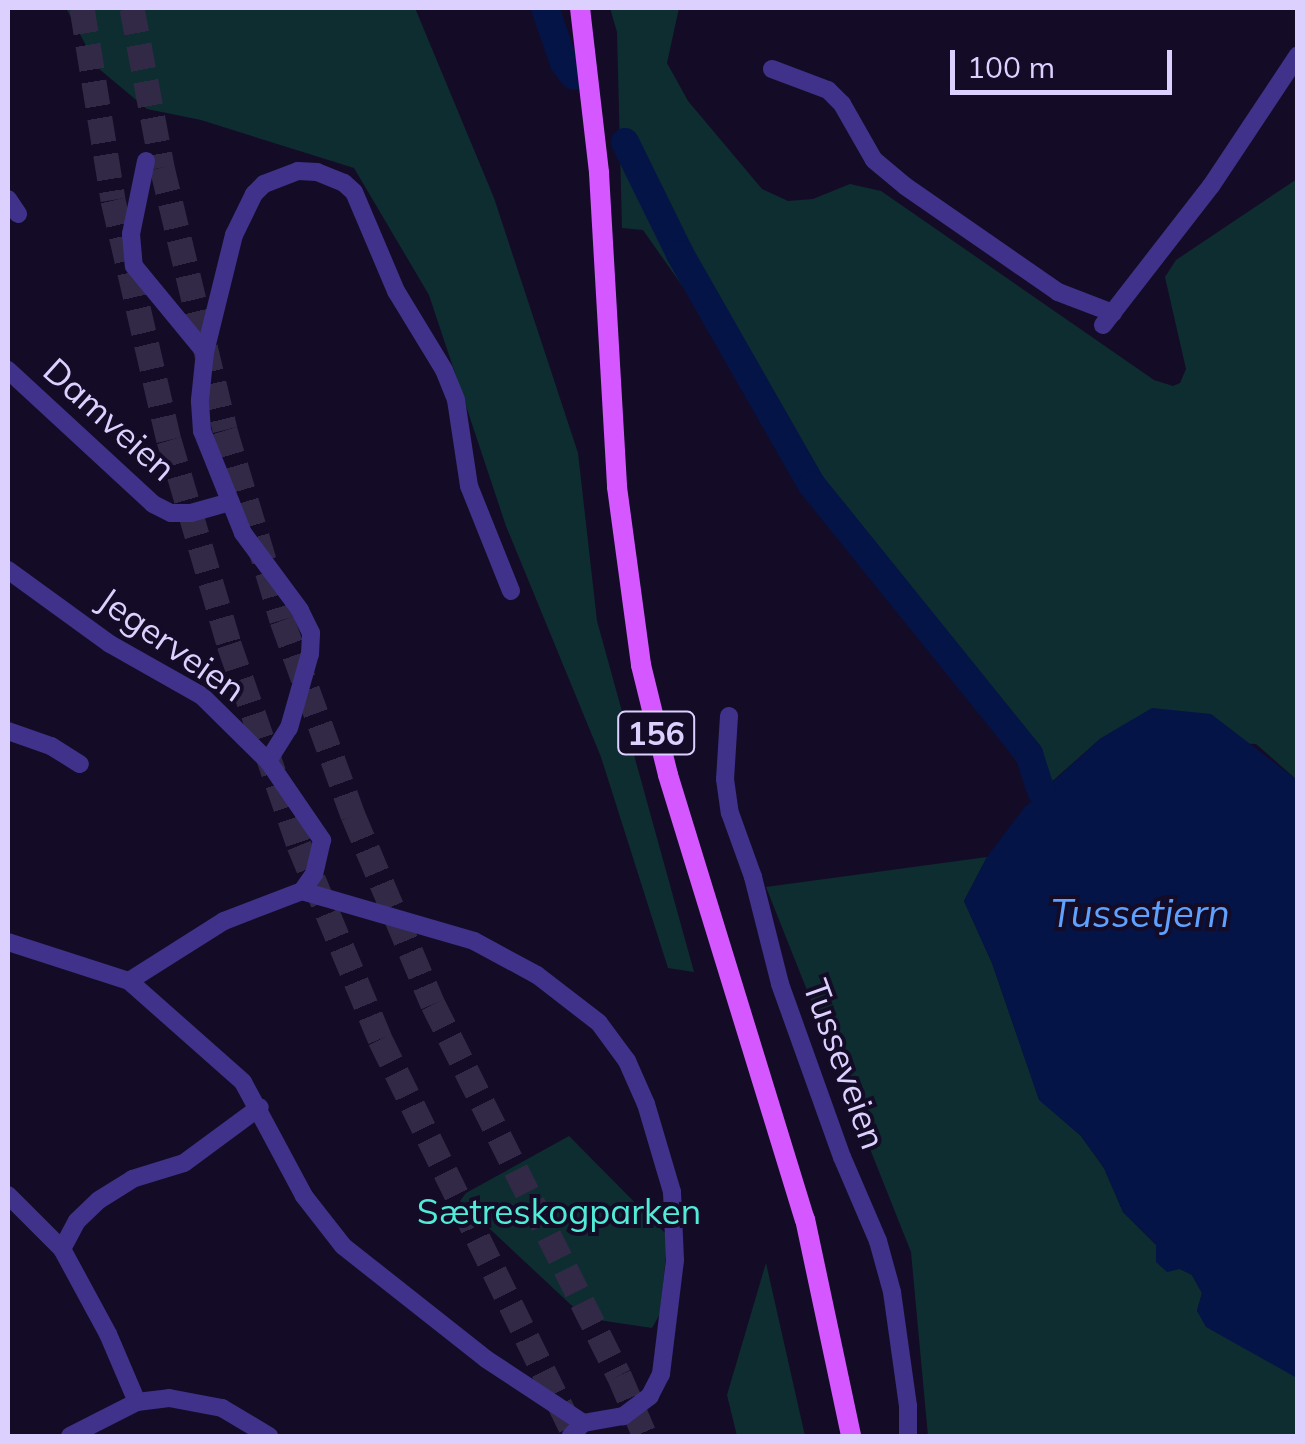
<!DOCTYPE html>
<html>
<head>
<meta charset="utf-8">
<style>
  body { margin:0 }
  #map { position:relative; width:1305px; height:1444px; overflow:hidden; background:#140c26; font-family:Mulish,sans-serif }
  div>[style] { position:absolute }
  .green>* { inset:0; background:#0e2d30 }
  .water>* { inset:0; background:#041446 }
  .river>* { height:28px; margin:-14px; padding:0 14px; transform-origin:14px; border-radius:14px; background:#041446 }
  .highway-tunnel>* { height:25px; margin-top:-12.5px; transform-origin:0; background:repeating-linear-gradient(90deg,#322947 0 25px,transparent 0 37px) }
  .minor>* { height:18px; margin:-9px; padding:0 9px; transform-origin:9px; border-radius:9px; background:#40328a }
  .major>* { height:20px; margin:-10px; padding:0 10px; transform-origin:10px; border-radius:10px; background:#d557ff }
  span { translate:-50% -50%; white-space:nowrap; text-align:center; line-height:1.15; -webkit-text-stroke:8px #140c26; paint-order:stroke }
  .shield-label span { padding:2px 8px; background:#140c26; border:2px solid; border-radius:8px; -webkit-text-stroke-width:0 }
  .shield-label { font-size:32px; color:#dcd0ff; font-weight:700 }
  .street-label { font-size:35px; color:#dcd0ff }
  .park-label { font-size:35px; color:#50ecd8 }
  .water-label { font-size:38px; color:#5ea1ff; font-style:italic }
  .frame { position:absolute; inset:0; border:10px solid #dcd0ff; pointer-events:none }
  .scale { position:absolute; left:950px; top:50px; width:222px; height:45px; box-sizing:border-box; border:5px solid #dcd0ff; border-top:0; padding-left:12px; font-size:30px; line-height:35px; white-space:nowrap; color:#dcd0ff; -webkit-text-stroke:8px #140c26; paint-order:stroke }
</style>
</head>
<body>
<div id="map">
  <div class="green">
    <i style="clip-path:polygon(66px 8px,415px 8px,494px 198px,578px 453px,597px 621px,694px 972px,668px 968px,601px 757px,506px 526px,429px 295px,354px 168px,201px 120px,147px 109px,98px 68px)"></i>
    <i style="clip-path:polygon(610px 8px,679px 8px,667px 63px,688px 101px,762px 189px,788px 201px,813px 199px,850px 184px,881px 191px,1154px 380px,1173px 386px,1180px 383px,1186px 369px,1165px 277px,1176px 260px,1297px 179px,1297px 780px,1256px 744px,1101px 738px,1039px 793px,643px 230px,622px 228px,617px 32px)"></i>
    <i style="clip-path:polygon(987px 857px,964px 901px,992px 963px,1039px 1099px,1081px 1136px,1104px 1168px,1123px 1212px,1180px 1269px,1192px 1275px,1202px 1293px,1197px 1311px,1297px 1378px,1297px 1436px,928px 1436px,911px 1252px,766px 887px)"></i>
    <i style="clip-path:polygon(569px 1136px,668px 1236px,660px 1314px,652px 1328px,585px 1318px,460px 1201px,466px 1193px)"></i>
    <i style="clip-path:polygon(766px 1263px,805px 1436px,737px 1436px,727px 1395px)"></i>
  </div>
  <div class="water">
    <i style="clip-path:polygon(1152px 708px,1211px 714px,1297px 780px,1297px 1378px,1206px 1327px,1197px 1311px,1202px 1293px,1192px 1275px,1180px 1269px,1167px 1272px,1156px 1262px,1156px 1244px,1123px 1212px,1104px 1168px,1081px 1136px,1039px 1100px,992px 963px,964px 901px,987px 857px,1024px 808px,1101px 738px)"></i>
  </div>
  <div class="river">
    <i style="left:545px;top:8px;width:58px;rotate:70.9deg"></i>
    <i style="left:564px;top:63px;width:16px;rotate:52deg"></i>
    <i style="left:625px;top:142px;width:125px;rotate:63.8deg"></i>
    <i style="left:680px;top:254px;width:266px;rotate:60.3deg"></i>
    <i style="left:812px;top:485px;width:346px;rotate:51.1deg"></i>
    <i style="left:1029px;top:754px;width:39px;rotate:72deg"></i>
  </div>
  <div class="highway-tunnel">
    <i style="left:82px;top:8px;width:194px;rotate:80.8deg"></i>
    <i style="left:113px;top:200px;width:246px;rotate:76.9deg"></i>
    <i style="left:169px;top:440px;width:213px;rotate:73.6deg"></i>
    <i style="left:229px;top:644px;width:213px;rotate:70.8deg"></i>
    <i style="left:299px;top:845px;width:210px;rotate:67.3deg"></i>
    <i style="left:380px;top:1039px;width:432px;rotate:63.8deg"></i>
    <i style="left:132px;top:8px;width:162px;rotate:79.3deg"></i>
    <i style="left:162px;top:167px;width:270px;rotate:76.5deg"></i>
    <i style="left:225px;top:430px;width:198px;rotate:73.3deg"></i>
    <i style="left:282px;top:620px;width:208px;rotate:70deg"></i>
    <i style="left:353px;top:815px;width:205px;rotate:67.1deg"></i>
    <i style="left:433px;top:1004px;width:415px;rotate:63.4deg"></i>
    <i style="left:619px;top:1375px;width:66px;rotate:66.9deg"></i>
  </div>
  <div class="minor">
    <i style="left:772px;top:69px;width:60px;rotate:20.6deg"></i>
    <i style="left:828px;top:90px;width:20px;rotate:45deg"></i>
    <i style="left:842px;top:104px;width:64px;rotate:60.3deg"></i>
    <i style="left:874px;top:160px;width:40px;rotate:40deg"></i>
    <i style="left:905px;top:186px;width:186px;rotate:34.7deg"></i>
    <i style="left:1058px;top:292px;width:59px;rotate:20.9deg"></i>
    <i style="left:146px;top:161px;width:75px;rotate:101.6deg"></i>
    <i style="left:131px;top:234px;width:32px;rotate:85deg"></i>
    <i style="left:134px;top:266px;width:112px;rotate:50.5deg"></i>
    <i style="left:8px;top:199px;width:18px;rotate:56deg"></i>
    <i style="left:1103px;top:325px;width:176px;rotate:-52.2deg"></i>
    <i style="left:1211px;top:186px;width:157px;rotate:-56.4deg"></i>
    <i style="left:8px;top:370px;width:197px;rotate:42.7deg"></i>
    <i style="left:153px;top:504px;width:20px;rotate:27deg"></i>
    <i style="left:171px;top:513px;width:20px"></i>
    <i style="left:191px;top:513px;width:41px;rotate:-15.8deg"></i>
    <i style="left:8px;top:570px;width:126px;rotate:36deg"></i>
    <i style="left:110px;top:644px;width:106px;rotate:29.5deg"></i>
    <i style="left:202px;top:696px;width:93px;rotate:44.6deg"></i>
    <i style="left:268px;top:761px;width:96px;rotate:55.6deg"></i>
    <i style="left:322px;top:840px;width:35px;rotate:103deg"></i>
    <i style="left:314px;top:874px;width:21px;rotate:125deg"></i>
    <i style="left:729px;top:716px;width:63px;rotate:93.6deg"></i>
    <i style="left:725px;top:779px;width:34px;rotate:82deg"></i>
    <i style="left:730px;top:813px;width:68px;rotate:70.2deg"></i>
    <i style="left:753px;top:877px;width:110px;rotate:75.8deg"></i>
    <i style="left:780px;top:984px;width:184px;rotate:70.3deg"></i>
    <i style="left:842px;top:1157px;width:91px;rotate:66.8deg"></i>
    <i style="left:878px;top:1241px;width:53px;rotate:74.6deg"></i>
    <i style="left:892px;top:1292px;width:115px;rotate:82deg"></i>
    <i style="left:908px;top:1406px;width:28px;rotate:90deg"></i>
    <i style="left:8px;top:731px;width:46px;rotate:19.2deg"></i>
    <i style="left:51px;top:746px;width:34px;rotate:32deg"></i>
    <i style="left:268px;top:761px;width:39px;rotate:-58deg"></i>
    <i style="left:289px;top:728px;width:77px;rotate:-74.2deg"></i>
    <i style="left:310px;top:654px;width:21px;rotate:-87deg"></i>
    <i style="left:311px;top:633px;width:25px;rotate:-116deg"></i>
    <i style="left:300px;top:610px;width:96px;rotate:-126.5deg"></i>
    <i style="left:243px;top:533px;width:110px;rotate:-111.9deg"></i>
    <i style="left:202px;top:431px;width:31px;rotate:-94deg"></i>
    <i style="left:200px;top:400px;width:48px;rotate:-84.1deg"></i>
    <i style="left:205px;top:352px;width:121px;rotate:-76.1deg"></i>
    <i style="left:234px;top:235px;width:46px;rotate:-64deg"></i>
    <i style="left:254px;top:194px;width:14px;rotate:-45deg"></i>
    <i style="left:264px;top:184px;width:36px;rotate:-21deg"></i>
    <i style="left:298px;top:171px;width:19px;rotate:3deg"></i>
    <i style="left:317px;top:172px;width:29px;rotate:22deg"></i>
    <i style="left:344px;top:183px;width:13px;rotate:42deg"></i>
    <i style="left:354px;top:192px;width:108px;rotate:67deg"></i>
    <i style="left:396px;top:291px;width:92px;rotate:58.7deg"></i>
    <i style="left:444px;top:370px;width:32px;rotate:68deg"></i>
    <i style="left:456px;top:400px;width:87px;rotate:81.4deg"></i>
    <i style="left:469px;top:486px;width:113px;rotate:68.2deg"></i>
    <i style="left:8px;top:942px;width:127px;rotate:17.9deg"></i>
    <i style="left:129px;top:981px;width:152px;rotate:41.5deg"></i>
    <i style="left:243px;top:1082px;width:129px;rotate:61.8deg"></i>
    <i style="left:304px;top:1196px;width:63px;rotate:52deg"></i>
    <i style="left:343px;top:1246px;width:182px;rotate:38.3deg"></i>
    <i style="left:486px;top:1359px;width:116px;rotate:33.4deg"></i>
    <i style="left:129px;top:981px;width:112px;rotate:-32.3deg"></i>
    <i style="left:224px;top:921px;width:84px;rotate:-21deg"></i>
    <i style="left:302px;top:891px;width:179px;rotate:16.2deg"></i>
    <i style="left:474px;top:941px;width:72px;rotate:28.4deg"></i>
    <i style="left:537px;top:975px;width:78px;rotate:37.7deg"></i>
    <i style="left:599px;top:1023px;width:47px;rotate:53.6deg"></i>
    <i style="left:627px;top:1061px;width:47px;rotate:66.2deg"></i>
    <i style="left:646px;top:1104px;width:92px;rotate:73.5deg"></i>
    <i style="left:672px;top:1192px;width:68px;rotate:87.5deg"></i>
    <i style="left:675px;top:1260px;width:115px;rotate:97deg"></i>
    <i style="left:661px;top:1374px;width:25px;rotate:117deg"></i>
    <i style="left:650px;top:1396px;width:34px;rotate:143deg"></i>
    <i style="left:623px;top:1416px;width:41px;rotate:170.1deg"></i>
    <i style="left:583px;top:1423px;width:18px;rotate:133deg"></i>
    <i style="left:8px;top:1195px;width:76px;rotate:45deg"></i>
    <i style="left:62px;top:1249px;width:97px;rotate:61.6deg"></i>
    <i style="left:108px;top:1334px;width:74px;rotate:66.9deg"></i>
    <i style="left:62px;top:1249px;width:32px;rotate:-62deg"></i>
    <i style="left:77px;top:1221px;width:30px;rotate:-44deg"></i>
    <i style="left:99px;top:1200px;width:39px;rotate:-32deg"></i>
    <i style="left:132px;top:1179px;width:54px;rotate:-17.1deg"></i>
    <i style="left:184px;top:1163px;width:94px;rotate:-36.4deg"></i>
    <i style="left:70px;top:1436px;width:75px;rotate:-26.9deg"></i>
    <i style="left:137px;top:1402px;width:32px;rotate:-7deg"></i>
    <i style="left:169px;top:1398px;width:54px;rotate:10.7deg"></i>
    <i style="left:222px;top:1408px;width:55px;rotate:30.8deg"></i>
  </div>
  <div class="major">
    <i style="left:580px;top:8px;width:166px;rotate:83.4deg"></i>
    <i style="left:599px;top:173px;width:315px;rotate:86.7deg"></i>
    <i style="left:617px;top:487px;width:180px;rotate:82.3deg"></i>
    <i style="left:641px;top:665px;width:113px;rotate:76.2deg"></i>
    <i style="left:668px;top:775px;width:465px;rotate:72.9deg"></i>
    <i style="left:805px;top:1219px;width:222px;rotate:78deg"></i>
  </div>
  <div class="shield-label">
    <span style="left:656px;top:733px">156</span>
  </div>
  <div class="street-label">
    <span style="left:110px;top:419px;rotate:42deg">Damveien</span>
    <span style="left:172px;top:644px;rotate:35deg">Jegerveien</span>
    <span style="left:845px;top:1064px;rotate:70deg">Tusseveien</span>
  </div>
  <div class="park-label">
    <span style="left:559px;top:1211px">Sætreskogparken</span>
  </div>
  <div class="water-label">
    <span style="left:1140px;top:914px">Tussetjern</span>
  </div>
  <div class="frame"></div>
  <div class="scale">100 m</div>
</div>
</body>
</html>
